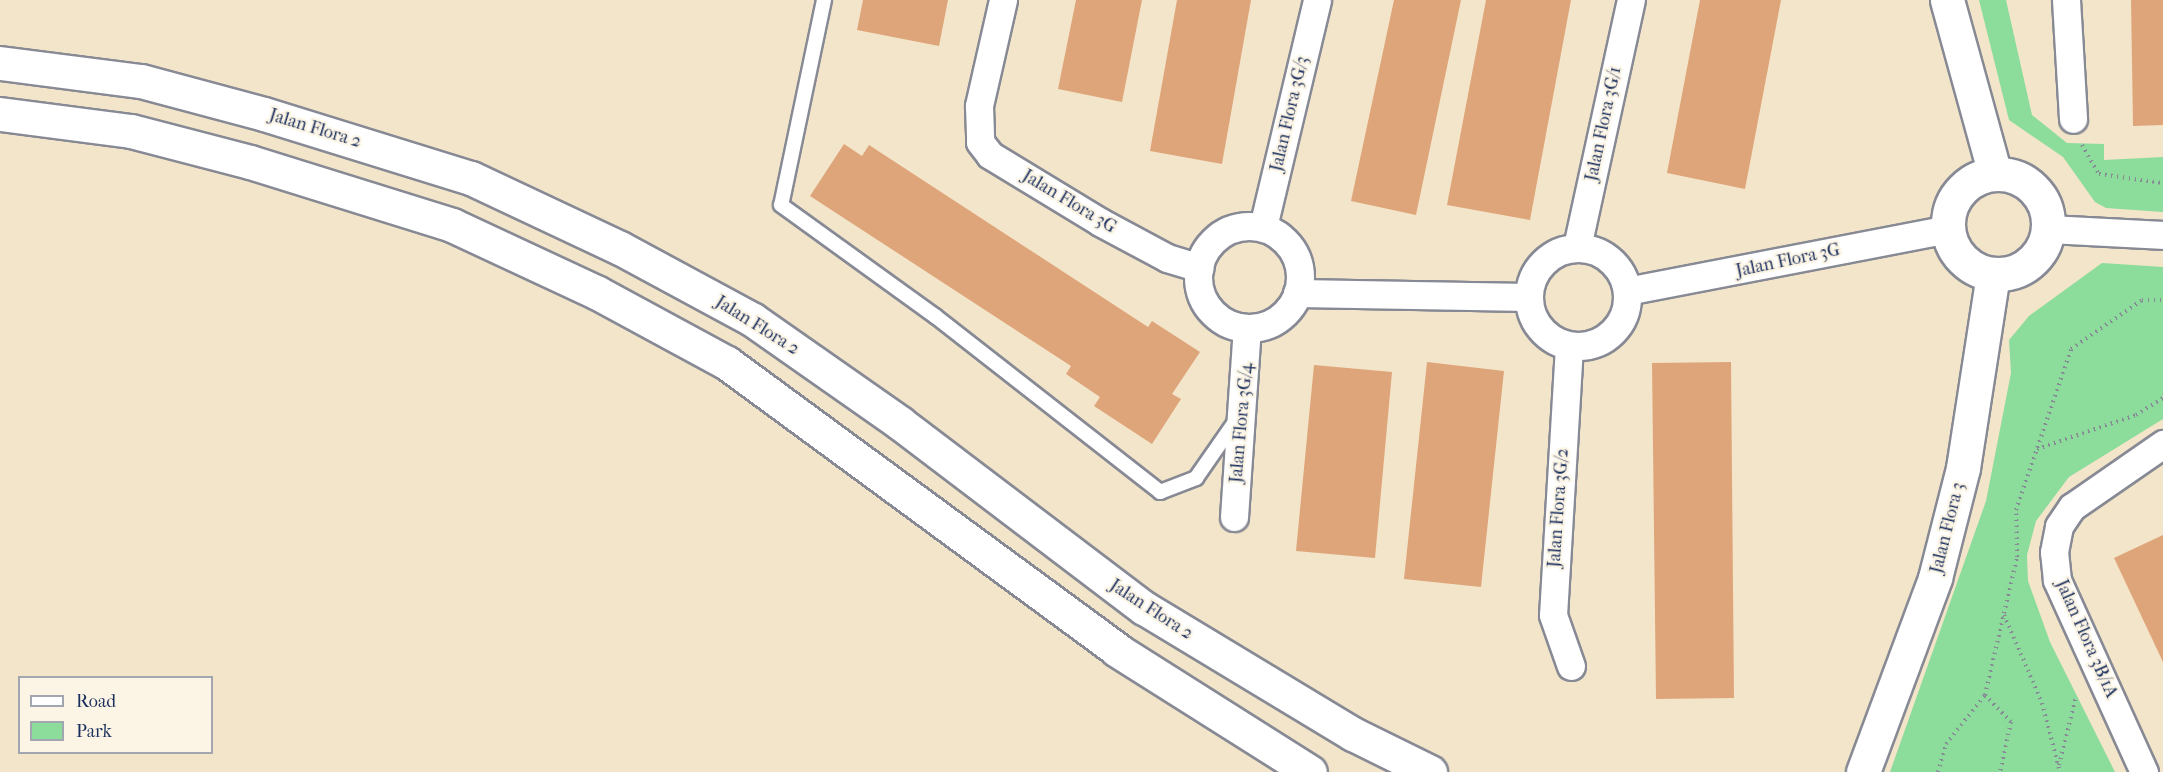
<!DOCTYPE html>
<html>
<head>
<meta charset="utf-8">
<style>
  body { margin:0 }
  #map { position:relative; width:2163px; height:772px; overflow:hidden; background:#f3e5c9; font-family:"IM FELL French Canon",serif }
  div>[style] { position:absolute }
  .green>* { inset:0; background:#8cdc9b }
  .building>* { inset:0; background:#dfa57a }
  .path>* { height:4px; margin-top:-2px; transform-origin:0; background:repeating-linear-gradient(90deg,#878a94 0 1.5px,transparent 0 6px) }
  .roads { filter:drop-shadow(2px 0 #878a94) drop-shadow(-2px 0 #878a94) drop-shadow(0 2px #878a94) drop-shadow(0 -2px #878a94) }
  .service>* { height:14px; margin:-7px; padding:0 7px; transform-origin:7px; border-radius:7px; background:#fff }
  .minor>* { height:27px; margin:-13.5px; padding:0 13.5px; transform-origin:13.5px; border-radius:13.5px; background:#fff }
  .minor>.ring { margin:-13.5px; padding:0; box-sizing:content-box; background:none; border:27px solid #fff; border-radius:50% }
  .tertiary>* { height:33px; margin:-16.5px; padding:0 16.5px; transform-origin:16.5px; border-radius:16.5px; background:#fff }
  .tertiary>.ring { margin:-16.5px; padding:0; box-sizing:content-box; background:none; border:33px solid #fff; border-radius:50% }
  span { translate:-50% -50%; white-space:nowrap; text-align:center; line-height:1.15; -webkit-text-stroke:4.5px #fcf5e5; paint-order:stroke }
  .street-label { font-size:18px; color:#1b2f5e }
  .legend { position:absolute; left:18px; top:676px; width:195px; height:78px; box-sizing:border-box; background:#fcf5e5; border:2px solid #a2a6af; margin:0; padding:8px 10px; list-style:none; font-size:18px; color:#1b2f5e }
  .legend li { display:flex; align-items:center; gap:12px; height:30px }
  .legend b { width:30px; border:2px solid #a2a6af }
</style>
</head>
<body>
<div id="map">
  <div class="green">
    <i style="clip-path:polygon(1979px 0,2006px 0,2032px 115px,2067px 143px,2104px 144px,2104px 160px,2163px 157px,2163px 212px,2106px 208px,2095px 202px,2063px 157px,2009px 120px)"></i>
    <i style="clip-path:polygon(2102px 263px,2163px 267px,2163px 419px,2069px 477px,2036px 521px,2027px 555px,2028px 581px,2050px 642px,2115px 772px,1890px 772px,1986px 501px,2011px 373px,2009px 340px,2029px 316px)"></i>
  </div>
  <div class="building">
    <i style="clip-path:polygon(863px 0,948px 0,939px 46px,857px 30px)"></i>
    <i style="clip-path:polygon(1076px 0,1142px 0,1122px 102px,1058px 89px)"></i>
    <i style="clip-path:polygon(1177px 0,1251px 0,1222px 164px,1150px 151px)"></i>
    <i style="clip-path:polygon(1394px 0,1461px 0,1416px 215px,1351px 201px)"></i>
    <i style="clip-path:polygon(1486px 0,1571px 0,1530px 220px,1447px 205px)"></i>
    <i style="clip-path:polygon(1700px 0,1781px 0,1745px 189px,1667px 173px)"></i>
    <i style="clip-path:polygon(2131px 0,2163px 0,2163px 125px,2133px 126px)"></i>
    <i style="clip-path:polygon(844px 144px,862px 156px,869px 145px,1148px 327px,1152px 321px,1200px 352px,1172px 394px,1181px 399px,1152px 444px,1094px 406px,1100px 397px,1066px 374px,1071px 366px,810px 196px)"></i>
    <i style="clip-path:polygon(1427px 362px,1504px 371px,1481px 587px,1404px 579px)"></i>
    <i style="clip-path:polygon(1731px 362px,1734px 698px,1656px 699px,1652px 363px)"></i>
    <i style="clip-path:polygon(1314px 365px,1392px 372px,1375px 558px,1296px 551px)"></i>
    <i style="clip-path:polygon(2163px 535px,2163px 662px,2114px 558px)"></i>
  </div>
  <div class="path">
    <i style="left:2082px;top:145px;width:34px;rotate:60deg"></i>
    <i style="left:2099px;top:174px;width:65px;rotate:8deg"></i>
    <i style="left:2037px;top:449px;width:105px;rotate:-19deg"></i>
    <i style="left:2136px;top:415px;width:32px;rotate:-32deg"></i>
    <i style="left:2004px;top:615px;width:96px;rotate:66.6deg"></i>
    <i style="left:2042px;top:703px;width:71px;rotate:75.4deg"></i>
    <i style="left:1985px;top:695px;width:37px;rotate:46deg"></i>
    <i style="left:2011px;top:722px;width:51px;rotate:102.4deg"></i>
    <i style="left:2059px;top:765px;width:70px;rotate:-76deg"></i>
    <i style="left:1938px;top:772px;width:29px;rotate:-74deg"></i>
    <i style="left:1946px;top:744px;width:63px;rotate:-51.5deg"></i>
    <i style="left:1985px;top:695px;width:142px;rotate:-76.9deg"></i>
    <i style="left:2017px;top:557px;width:47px;rotate:-91.2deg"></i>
    <i style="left:2016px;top:510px;width:170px;rotate:-71.1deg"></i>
    <i style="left:2071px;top:349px;width:86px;rotate:-34.6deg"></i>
    <i style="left:2142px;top:300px;width:21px"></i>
  </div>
  <div class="roads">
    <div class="service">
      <i style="left:824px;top:0;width:209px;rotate:101.8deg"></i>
      <i style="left:781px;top:205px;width:190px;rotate:35.8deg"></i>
      <i style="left:935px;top:316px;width:286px;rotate:38deg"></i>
      <i style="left:1160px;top:492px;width:39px;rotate:-21deg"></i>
      <i style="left:1196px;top:478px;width:72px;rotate:-55.2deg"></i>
    </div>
    <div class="minor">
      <i style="left:1003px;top:0;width:109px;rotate:102.8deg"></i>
      <i style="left:979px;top:106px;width:36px;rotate:88deg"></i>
      <i style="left:980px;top:142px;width:16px;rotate:52deg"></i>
      <i style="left:990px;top:155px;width:129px;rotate:31.3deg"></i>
      <i style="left:1100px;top:222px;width:76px;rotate:28.2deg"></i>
      <i style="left:1167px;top:258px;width:34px;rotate:17deg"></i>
      <i style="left:2066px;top:0;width:119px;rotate:86.6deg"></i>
      <i class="ring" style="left:1198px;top:226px;width:75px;height:75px"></i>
      <i style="left:1263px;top:227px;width:233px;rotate:-76.6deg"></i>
      <i style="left:2048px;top:229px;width:115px;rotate:3deg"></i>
      <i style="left:1577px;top:247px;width:253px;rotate:-77.7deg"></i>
      <i class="ring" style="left:1529px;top:248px;width:71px;height:71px"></i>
      <i style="left:1627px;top:291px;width:327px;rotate:-10.9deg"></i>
      <i style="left:1297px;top:293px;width:232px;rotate:1deg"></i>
      <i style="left:1569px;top:346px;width:269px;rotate:93.4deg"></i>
      <i style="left:1553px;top:615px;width:54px;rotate:70.6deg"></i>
      <i style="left:1234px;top:517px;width:189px;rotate:-86.1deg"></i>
      <i style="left:2144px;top:772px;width:211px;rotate:-114.4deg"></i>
      <i style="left:2057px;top:580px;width:28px;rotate:-96deg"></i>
      <i style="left:2054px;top:552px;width:26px;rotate:-79deg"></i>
      <i style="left:2059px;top:526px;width:23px;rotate:-56deg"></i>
      <i style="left:2072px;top:507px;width:111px;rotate:-34.7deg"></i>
    </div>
    <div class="tertiary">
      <i style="left:1947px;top:0;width:180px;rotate:74.6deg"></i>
      <i style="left:0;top:63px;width:142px;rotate:7.3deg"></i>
      <i style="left:141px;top:81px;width:127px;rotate:15deg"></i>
      <i style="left:264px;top:114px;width:217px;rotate:17.2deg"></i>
      <i style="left:471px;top:178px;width:165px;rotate:25.2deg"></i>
      <i style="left:620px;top:248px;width:151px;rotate:28.4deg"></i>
      <i style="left:753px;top:320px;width:179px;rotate:35deg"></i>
      <i style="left:900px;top:423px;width:306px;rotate:37.2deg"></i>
      <i style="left:1144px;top:608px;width:244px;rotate:31.1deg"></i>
      <i style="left:1353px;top:734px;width:86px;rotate:26.3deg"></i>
      <i style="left:0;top:114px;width:132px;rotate:7.4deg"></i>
      <i style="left:131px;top:131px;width:123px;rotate:14.6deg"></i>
      <i style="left:250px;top:162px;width:212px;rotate:17.3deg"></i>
      <i style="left:452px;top:225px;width:161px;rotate:25deg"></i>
      <i style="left:598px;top:293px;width:147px;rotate:28.5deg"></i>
      <i style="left:727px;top:363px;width:484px;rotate:36.3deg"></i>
      <i style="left:1117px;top:650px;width:228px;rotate:32.3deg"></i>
      <i class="ring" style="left:1948px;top:174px;width:67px;height:67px"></i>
      <i style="left:1863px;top:772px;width:207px;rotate:-69.6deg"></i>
      <i style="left:1935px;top:578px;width:114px;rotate:-75.7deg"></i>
      <i style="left:1963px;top:468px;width:196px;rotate:-81.2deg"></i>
    </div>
  </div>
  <div class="street-label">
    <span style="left:1290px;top:114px;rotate:-77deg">Jalan Flora 3G/3</span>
    <span style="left:1604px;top:124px;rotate:-78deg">Jalan Flora 3G/1</span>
    <span style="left:315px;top:129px;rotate:17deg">Jalan Flora 2</span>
    <span style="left:1069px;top:202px;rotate:31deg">Jalan Flora 3G</span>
    <span style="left:1788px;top:261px;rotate:-12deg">Jalan Flora 3G</span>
    <span style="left:757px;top:326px;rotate:32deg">Jalan Flora 2</span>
    <span style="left:1242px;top:423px;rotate:-85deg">Jalan Flora 3G/4</span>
    <span style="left:1559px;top:508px;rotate:-86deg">Jalan Flora 3G/2</span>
    <span style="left:1948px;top:528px;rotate:-76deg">Jalan Flora 3</span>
    <span style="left:1151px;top:610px;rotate:33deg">Jalan Flora 2</span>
    <span style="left:2086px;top:639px;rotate:66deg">Jalan Flora 3B/1A</span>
  </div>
  <ul class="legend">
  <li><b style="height:8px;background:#fff"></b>Road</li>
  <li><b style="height:16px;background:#8cdc9b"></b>Park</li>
  </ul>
</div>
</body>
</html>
